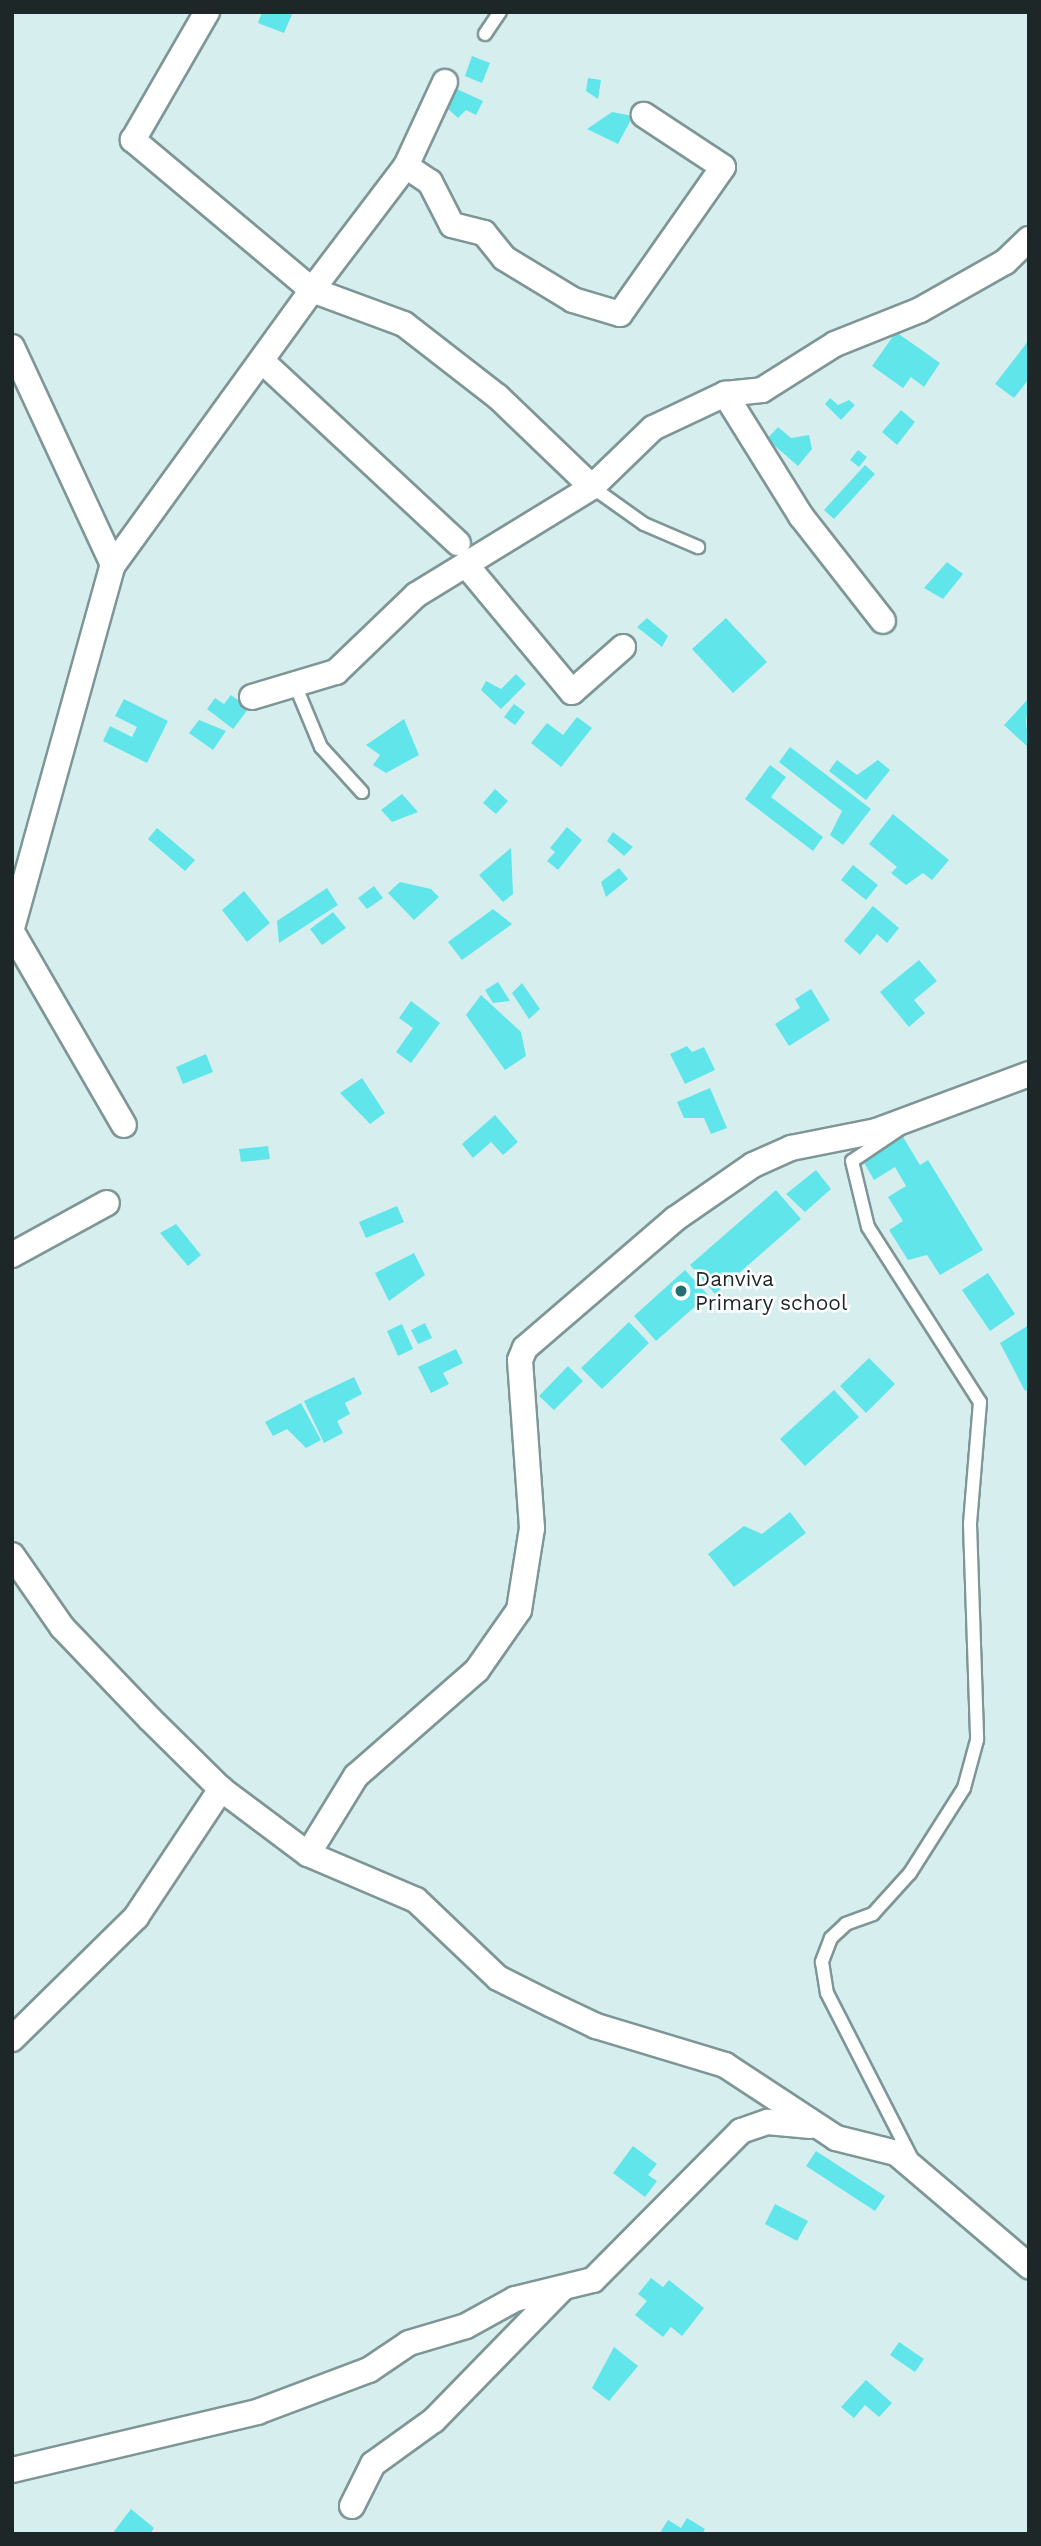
<!DOCTYPE html>
<html>
<head>
<meta charset="utf-8">
<style>
  body { margin:0 }
  #map { position:relative; width:1041px; height:2546px; overflow:hidden; background:#d6eeee; font-family:"Work Sans",sans-serif }
  div>[style] { position:absolute }
  .building>* { inset:0; background:#60e6ea }
  .roads { filter:drop-shadow(2px 0 #7f9696) drop-shadow(-2px 0 #7f9696) drop-shadow(0 2px #7f9696) drop-shadow(0 -2px #7f9696) }
  .lane>* { height:12px; margin:-6px; padding:0 6px; transform-origin:6px; border-radius:6px; background:#fff }
  .street>* { height:24px; margin:-12px; padding:0 12px; transform-origin:12px; border-radius:12px; background:#fff }
  .dots>* { width:19px; height:19px; translate:-50% -50%; box-sizing:border-box; border:4px solid #fff; border-radius:50% }
  span { translate:-50% -50%; white-space:nowrap; text-align:center; line-height:1.15; -webkit-text-stroke:5px #fff; paint-order:stroke }
  .poi-label { font-size:21px; color:#1e2728 }
  .left { translate:0 -50%; text-align:left }
  .frame { position:absolute; inset:0; border:14px solid #1e2728; pointer-events:none }
</style>
</head>
<body>
<div id="map">
  <div class="building">
    <i style="clip-path:polygon(262px 12px,293px 12px,284px 33px,258px 23px)"></i>
    <i style="clip-path:polygon(472px 56px,490px 63px,482px 83px,465px 76px)"></i>
    <i style="clip-path:polygon(588px 78px,601px 80px,598px 99px,586px 91px)"></i>
    <i style="clip-path:polygon(457px 89px,483px 101px,476px 115px,466px 110px,458px 118px,448px 109px)"></i>
    <i style="clip-path:polygon(612px 112px,633px 116px,618px 144px,587px 129px)"></i>
    <i style="clip-path:polygon(896px 332px,940px 363px,924px 387px,911px 377px,903px 388px,872px 366px)"></i>
    <i style="clip-path:polygon(1029px 340px,1029px 379px,1014px 398px,995px 384px)"></i>
    <i style="clip-path:polygon(830px 398px,838px 405px,849px 400px,855px 405px,841px 420px,825px 404px)"></i>
    <i style="clip-path:polygon(901px 410px,915px 422px,897px 445px,882px 432px)"></i>
    <i style="clip-path:polygon(778px 427px,791px 438px,809px 435px,812px 449px,798px 466px,767px 439px)"></i>
    <i style="clip-path:polygon(858px 450px,867px 457px,859px 467px,850px 460px)"></i>
    <i style="clip-path:polygon(865px 465px,875px 474px,834px 519px,824px 510px)"></i>
    <i style="clip-path:polygon(947px 562px,963px 574px,943px 599px,924px 588px)"></i>
    <i style="clip-path:polygon(647px 618px,668px 636px,662px 647px,637px 627px)"></i>
    <i style="clip-path:polygon(726px 618px,767px 662px,733px 693px,692px 649px)"></i>
    <i style="clip-path:polygon(516px 674px,526px 684px,501px 709px,481px 690px,486px 681px,501px 689px)"></i>
    <i style="clip-path:polygon(231px 695px,249px 708px,233px 729px,207px 709px,215px 698px,224px 704px)"></i>
    <i style="clip-path:polygon(1029px 698px,1026px 722px,1029px 748px,1004px 725px)"></i>
    <i style="clip-path:polygon(124px 699px,168px 721px,147px 763px,103px 741px,110px 726px,132px 737px,137px 727px,115px 716px)"></i>
    <i style="clip-path:polygon(514px 704px,525px 712px,515px 725px,504px 717px)"></i>
    <i style="clip-path:polygon(577px 717px,592px 728px,561px 767px,531px 743px,547px 723px,563px 735px)"></i>
    <i style="clip-path:polygon(404px 719px,419px 755px,386px 773px,373px 765px,380px 755px,366px 745px)"></i>
    <i style="clip-path:polygon(199px 720px,226px 731px,213px 750px,189px 733px)"></i>
    <i style="clip-path:polygon(790px 747px,871px 809px,843px 845px,830px 835px,842px 811px,779px 762px)"></i>
    <i style="clip-path:polygon(837px 760px,857px 775px,878px 760px,890px 770px,866px 800px,829px 771px)"></i>
    <i style="clip-path:polygon(770px 765px,786px 777px,771px 797px,823px 837px,813px 851px,745px 799px)"></i>
    <i style="clip-path:polygon(495px 789px,508px 801px,496px 814px,483px 803px)"></i>
    <i style="clip-path:polygon(402px 794px,418px 812px,392px 822px,381px 810px)"></i>
    <i style="clip-path:polygon(893px 814px,949px 860px,932px 880px,923px 873px,906px 885px,891px 873px,897px 867px,869px 844px)"></i>
    <i style="clip-path:polygon(567px 827px,582px 840px,558px 870px,547px 861px,555px 852px,550px 848px)"></i>
    <i style="clip-path:polygon(157px 828px,195px 860px,185px 871px,148px 839px)"></i>
    <i style="clip-path:polygon(613px 832px,633px 847px,624px 856px,607px 841px)"></i>
    <i style="clip-path:polygon(511px 848px,513px 894px,503px 902px,479px 875px)"></i>
    <i style="clip-path:polygon(853px 865px,878px 885px,866px 900px,841px 880px)"></i>
    <i style="clip-path:polygon(619px 868px,628px 879px,606px 897px,601px 882px)"></i>
    <i style="clip-path:polygon(400px 882px,431px 889px,439px 897px,414px 920px,388px 893px)"></i>
    <i style="clip-path:polygon(374px 886px,383px 898px,367px 909px,358px 898px)"></i>
    <i style="clip-path:polygon(327px 888px,338px 905px,279px 943px,277px 921px)"></i>
    <i style="clip-path:polygon(244px 891px,270px 923px,247px 942px,222px 910px)"></i>
    <i style="clip-path:polygon(873px 906px,899px 928px,887px 943px,877px 934px,860px 955px,844px 941px)"></i>
    <i style="clip-path:polygon(493px 909px,512px 924px,462px 960px,448px 942px)"></i>
    <i style="clip-path:polygon(333px 912px,346px 928px,322px 945px,310px 929px)"></i>
    <i style="clip-path:polygon(919px 960px,937px 981px,914px 1000px,925px 1013px,909px 1027px,880px 992px)"></i>
    <i style="clip-path:polygon(498px 982px,510px 1001px,493px 1003px,485px 990px)"></i>
    <i style="clip-path:polygon(522px 983px,540px 1009px,529px 1019px,512px 993px)"></i>
    <i style="clip-path:polygon(811px 989px,830px 1020px,789px 1046px,775px 1024px,800px 1008px,795px 999px)"></i>
    <i style="clip-path:polygon(481px 995px,521px 1032px,526px 1056px,505px 1070px,466px 1015px)"></i>
    <i style="clip-path:polygon(411px 1001px,440px 1023px,411px 1063px,396px 1052px,413px 1028px,399px 1018px)"></i>
    <i style="clip-path:polygon(687px 1046px,692px 1052px,704px 1047px,715px 1070px,685px 1084px,670px 1054px)"></i>
    <i style="clip-path:polygon(206px 1054px,213px 1072px,183px 1084px,176px 1067px)"></i>
    <i style="clip-path:polygon(362px 1078px,385px 1113px,370px 1124px,340px 1093px)"></i>
    <i style="clip-path:polygon(710px 1088px,727px 1128px,711px 1134px,704px 1118px,684px 1118px,677px 1102px)"></i>
    <i style="clip-path:polygon(495px 1115px,518px 1142px,503px 1155px,491px 1142px,473px 1158px,462px 1144px)"></i>
    <i style="clip-path:polygon(903px 1137px,920px 1165px,928px 1160px,983px 1250px,940px 1275px,927px 1255px,908px 1260px,889px 1230px,903px 1221px,888px 1197px,906px 1186px,895px 1167px,874px 1180px,863px 1161px)"></i>
    <i style="clip-path:polygon(268px 1146px,270px 1159px,241px 1162px,239px 1149px)"></i>
    <i style="clip-path:polygon(816px 1170px,831px 1189px,805px 1212px,786px 1194px)"></i>
    <i style="clip-path:polygon(776px 1190px,801px 1219px,715px 1294px,690px 1265px)"></i>
    <i style="clip-path:polygon(397px 1206px,404px 1222px,366px 1238px,359px 1222px)"></i>
    <i style="clip-path:polygon(176px 1224px,201px 1255px,188px 1266px,160px 1233px)"></i>
    <i style="clip-path:polygon(414px 1253px,425px 1275px,389px 1301px,375px 1273px)"></i>
    <i style="clip-path:polygon(685px 1270px,708px 1295px,656px 1341px,634px 1316px)"></i>
    <i style="clip-path:polygon(988px 1273px,1015px 1314px,990px 1331px,962px 1290px)"></i>
    <i style="clip-path:polygon(629px 1322px,649px 1343px,602px 1389px,581px 1368px)"></i>
    <i style="clip-path:polygon(425px 1323px,432px 1338px,418px 1344px,411px 1330px)"></i>
    <i style="clip-path:polygon(402px 1324px,413px 1349px,398px 1356px,387px 1331px)"></i>
    <i style="clip-path:polygon(1029px 1325px,1029px 1389px,1025px 1391px,1000px 1343px)"></i>
    <i style="clip-path:polygon(456px 1349px,463px 1363px,443px 1373px,449px 1384px,431px 1393px,418px 1367px)"></i>
    <i style="clip-path:polygon(869px 1358px,895px 1384px,866px 1413px,840px 1386px)"></i>
    <i style="clip-path:polygon(568px 1366px,583px 1381px,554px 1410px,539px 1396px)"></i>
    <i style="clip-path:polygon(354px 1377px,362px 1394px,345px 1403px,350px 1414px,337px 1421px,343px 1433px,324px 1443px,304px 1401px)"></i>
    <i style="clip-path:polygon(834px 1390px,859px 1417px,805px 1466px,780px 1439px)"></i>
    <i style="clip-path:polygon(301px 1403px,321px 1440px,306px 1448px,287px 1429px,273px 1436px,265px 1422px)"></i>
    <i style="clip-path:polygon(790px 1512px,806px 1533px,734px 1587px,708px 1554px,744px 1526px,762px 1534px)"></i>
    <i style="clip-path:polygon(633px 2146px,657px 2164px,648px 2175px,657px 2181px,645px 2197px,613px 2173px)"></i>
    <i style="clip-path:polygon(816px 2151px,885px 2196px,875px 2211px,806px 2166px)"></i>
    <i style="clip-path:polygon(775px 2204px,808px 2221px,797px 2241px,765px 2224px)"></i>
    <i style="clip-path:polygon(651px 2278px,663px 2287px,669px 2280px,704px 2308px,682px 2336px,671px 2327px,663px 2337px,635px 2315px,647px 2301px,638px 2294px)"></i>
    <i style="clip-path:polygon(899px 2342px,924px 2359px,915px 2372px,890px 2355px)"></i>
    <i style="clip-path:polygon(614px 2347px,638px 2366px,609px 2401px,592px 2388px)"></i>
    <i style="clip-path:polygon(866px 2380px,892px 2403px,879px 2417px,865px 2405px,854px 2418px,841px 2407px)"></i>
    <i style="clip-path:polygon(131px 2509px,154px 2528px,150px 2534px,112px 2534px)"></i>
    <i style="clip-path:polygon(687px 2518px,705px 2529px,702px 2534px,659px 2534px,668px 2520px,681px 2528px)"></i>
  </div>
  <div class="roads">
    <div class="lane">
      <i style="left:485px;top:34px;width:27px;rotate:-56deg"></i>
      <i style="left:592px;top:487px;width:64px;rotate:35.4deg"></i>
      <i style="left:644px;top:524px;width:59px;rotate:23.1deg"></i>
      <i style="left:296px;top:687px;width:65px;rotate:67.4deg"></i>
      <i style="left:321px;top:747px;width:61px;rotate:47.7deg"></i>
      <i style="left:901px;top:1128px;width:59px;rotate:146deg"></i>
      <i style="left:852px;top:1161px;width:68px;rotate:76.4deg"></i>
      <i style="left:868px;top:1227px;width:208px;rotate:57.4deg"></i>
      <i style="left:980px;top:1402px;width:122px;rotate:94.7deg"></i>
      <i style="left:970px;top:1524px;width:216px;rotate:88.1deg"></i>
      <i style="left:977px;top:1740px;width:50px;rotate:105.2deg"></i>
      <i style="left:964px;top:1788px;width:101px;rotate:122.4deg"></i>
      <i style="left:910px;top:1873px;width:55px;rotate:132.1deg"></i>
      <i style="left:873px;top:1914px;width:29px;rotate:160deg"></i>
      <i style="left:846px;top:1924px;width:21px;rotate:137deg"></i>
      <i style="left:831px;top:1938px;width:26px;rotate:111deg"></i>
      <i style="left:822px;top:1962px;width:31px;rotate:81deg"></i>
      <i style="left:827px;top:1993px;width:184px;rotate:62.9deg"></i>
    </div>
    <div class="street">
      <i style="left:445px;top:82px;width:93px;rotate:114.9deg"></i>
      <i style="left:406px;top:166px;width:156px;rotate:127.2deg"></i>
      <i style="left:312px;top:290px;width:98px;rotate:20.3deg"></i>
      <i style="left:404px;top:324px;width:119px;rotate:37.8deg"></i>
      <i style="left:498px;top:397px;width:130px;rotate:43.8deg"></i>
      <i style="left:406px;top:166px;width:29px;rotate:34deg"></i>
      <i style="left:430px;top:182px;width:48px;rotate:62.9deg"></i>
      <i style="left:452px;top:225px;width:33px;rotate:14deg"></i>
      <i style="left:484px;top:233px;width:32px;rotate:51deg"></i>
      <i style="left:504px;top:258px;width:81px;rotate:31.3deg"></i>
      <i style="left:573px;top:300px;width:49px;rotate:16.6deg"></i>
      <i style="left:620px;top:314px;width:179px;rotate:-55deg"></i>
      <i style="left:723px;top:167px;width:95px;rotate:-146.6deg"></i>
      <i style="left:12px;top:347px;width:240px;rotate:65.1deg"></i>
      <i style="left:263px;top:362px;width:266px;rotate:42.9deg"></i>
      <i style="left:725px;top:394px;width:144px;rotate:58.1deg"></i>
      <i style="left:801px;top:516px;width:133px;rotate:52deg"></i>
      <i style="left:467px;top:566px;width:164px;rotate:50.2deg"></i>
      <i style="left:572px;top:692px;width:68px;rotate:-41.4deg"></i>
      <i style="left:252px;top:697px;width:88px;rotate:-16.6deg"></i>
      <i style="left:336px;top:672px;width:111px;rotate:-43.9deg"></i>
      <i style="left:416px;top:595px;width:206px;rotate:-31.5deg"></i>
      <i style="left:592px;top:487px;width:85px;rotate:-44deg"></i>
      <i style="left:653px;top:428px;width:80px;rotate:-25.3deg"></i>
      <i style="left:725px;top:394px;width:37px;rotate:-6deg"></i>
      <i style="left:762px;top:390px;width:86px;rotate:-32.2deg"></i>
      <i style="left:835px;top:344px;width:92px;rotate:-21.8deg"></i>
      <i style="left:920px;top:310px;width:98px;rotate:-29.5deg"></i>
      <i style="left:1005px;top:262px;width:33px;rotate:-44deg"></i>
      <i style="left:12px;top:928px;width:377px;rotate:-74.5deg"></i>
      <i style="left:113px;top:565px;width:339px;rotate:-54.1deg"></i>
      <i style="left:312px;top:290px;width:234px;rotate:-140deg"></i>
      <i style="left:133px;top:140px;width:148px;rotate:-60deg"></i>
      <i style="left:12px;top:932px;width:223px;rotate:59.9deg"></i>
      <i style="left:12px;top:1255px;width:108px;rotate:-28.7deg"></i>
      <i style="left:12px;top:1555px;width:88px;rotate:55.2deg"></i>
      <i style="left:62px;top:1627px;width:127px;rotate:46.3deg"></i>
      <i style="left:150px;top:1719px;width:100px;rotate:44.6deg"></i>
      <i style="left:221px;top:1789px;width:109px;rotate:36.8deg"></i>
      <i style="left:308px;top:1854px;width:117px;rotate:23.1deg"></i>
      <i style="left:416px;top:1900px;width:113px;rotate:43.6deg"></i>
      <i style="left:498px;top:1978px;width:60px;rotate:26.6deg"></i>
      <i style="left:552px;top:2005px;width:49px;rotate:25.5deg"></i>
      <i style="left:596px;top:2026px;width:135px;rotate:16.8deg"></i>
      <i style="left:725px;top:2065px;width:133px;rotate:33.3deg"></i>
      <i style="left:836px;top:2138px;width:62px;rotate:14deg"></i>
      <i style="left:896px;top:2153px;width:175px;rotate:40.4deg"></i>
      <i style="left:308px;top:1854px;width:92px;rotate:-58.4deg"></i>
      <i style="left:356px;top:1776px;width:161px;rotate:-41.2deg"></i>
      <i style="left:477px;top:1670px;width:73px;rotate:-55deg"></i>
      <i style="left:519px;top:1610px;width:83px;rotate:-81deg"></i>
      <i style="left:532px;top:1528px;width:168px;rotate:-94.1deg"></i>
      <i style="left:520px;top:1360px;width:13px;rotate:-67deg"></i>
      <i style="left:525px;top:1348px;width:198px;rotate:-40.7deg"></i>
      <i style="left:675px;top:1219px;width:95px;rotate:-34.7deg"></i>
      <i style="left:753px;top:1165px;width:42px;rotate:-24.1deg"></i>
      <i style="left:791px;top:1148px;width:87px;rotate:-11.3deg"></i>
      <i style="left:876px;top:1131px;width:163px;rotate:-20.4deg"></i>
      <i style="left:12px;top:2039px;width:174px;rotate:-44.5deg"></i>
      <i style="left:136px;top:1917px;width:154px;rotate:-56.4deg"></i>
      <i style="left:12px;top:2470px;width:252px;rotate:-13.3deg"></i>
      <i style="left:257px;top:2412px;width:120px;rotate:-20.6deg"></i>
      <i style="left:369px;top:2370px;width:48px;rotate:-34deg"></i>
      <i style="left:409px;top:2343px;width:59px;rotate:-16.6deg"></i>
      <i style="left:466px;top:2326px;width:56px;rotate:-28.9deg"></i>
      <i style="left:515px;top:2299px;width:80px;rotate:-13.7deg"></i>
      <i style="left:593px;top:2280px;width:210px;rotate:-45.2deg"></i>
      <i style="left:741px;top:2131px;width:28px;rotate:-19deg"></i>
      <i style="left:767px;top:2122px;width:44px;rotate:5.2deg"></i>
      <i style="left:352px;top:2506px;width:47px;rotate:-63.4deg"></i>
      <i style="left:373px;top:2464px;width:75px;rotate:-35.8deg"></i>
      <i style="left:434px;top:2420px;width:183px;rotate:-45.7deg"></i>
    </div>
  </div>
  <div class="dots">
    <i style="left:681px;top:1291px;background:#226e70"></i>
  </div>
  <div class="poi-label">
    <span class="left" style="left:695px;top:1291px">Danviva<br>Primary school</span>
  </div>
  <div class="frame"></div>
</div>
</body>
</html>
